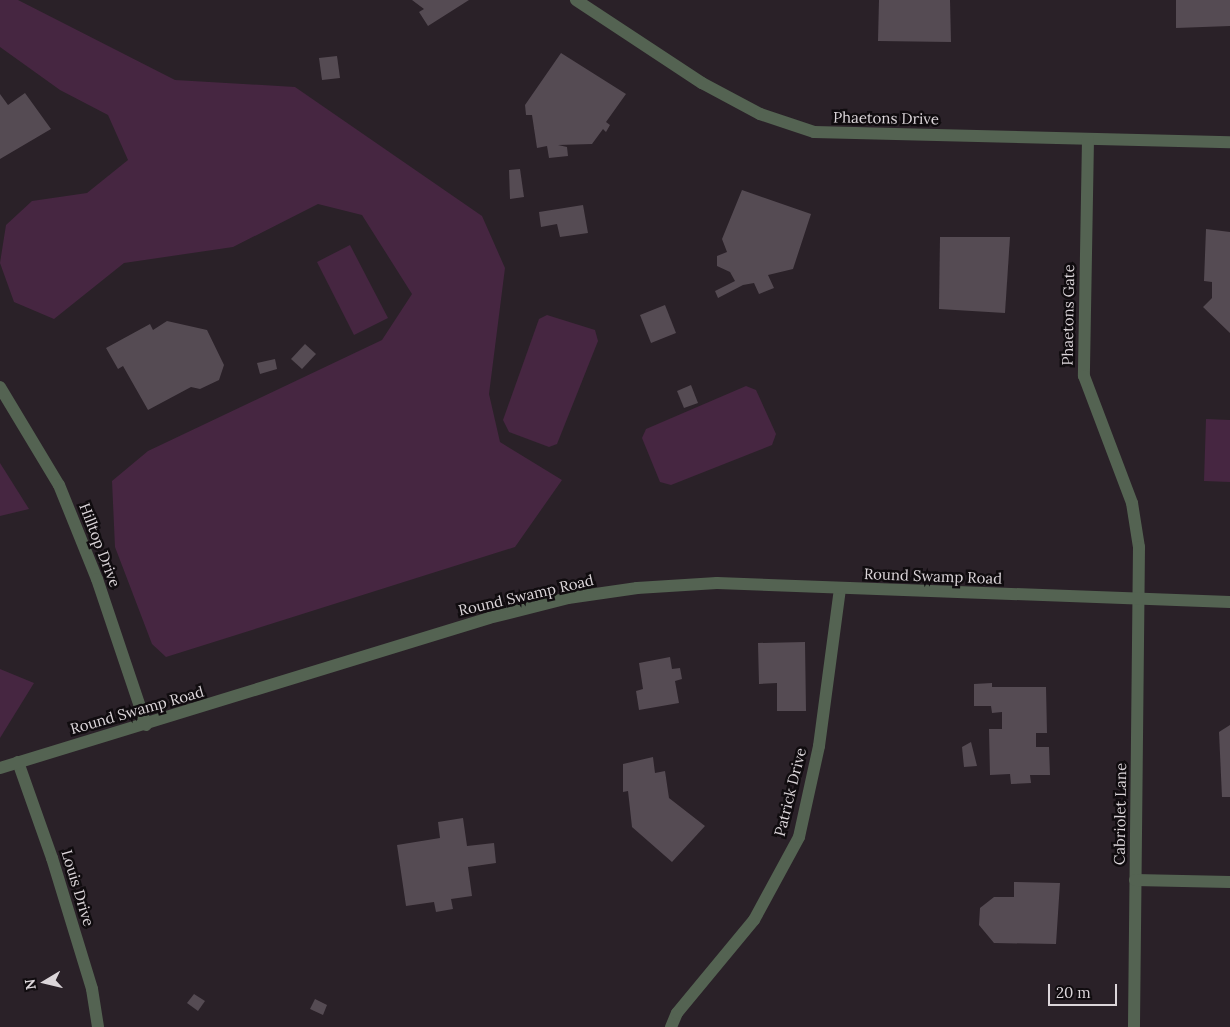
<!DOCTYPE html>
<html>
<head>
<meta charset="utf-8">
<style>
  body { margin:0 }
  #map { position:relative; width:1230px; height:1027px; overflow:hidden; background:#2a2128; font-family:Lora,serif }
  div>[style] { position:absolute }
  .green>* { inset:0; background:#462641 }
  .building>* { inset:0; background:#554b53 }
  .minor>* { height:12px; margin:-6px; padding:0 6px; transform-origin:6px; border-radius:6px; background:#546352 }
  .tertiary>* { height:12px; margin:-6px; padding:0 6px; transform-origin:6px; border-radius:6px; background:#546352 }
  span { translate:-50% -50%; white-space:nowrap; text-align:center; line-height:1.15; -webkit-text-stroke:5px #100c0f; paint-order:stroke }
  .street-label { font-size:15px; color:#dcd6da }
  .north { position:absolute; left:20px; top:957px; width:50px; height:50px; -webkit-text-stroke:4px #100c0f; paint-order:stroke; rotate:261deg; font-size:14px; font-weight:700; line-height:20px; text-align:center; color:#dcd6da }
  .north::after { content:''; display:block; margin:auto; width:18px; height:22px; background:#dcd6da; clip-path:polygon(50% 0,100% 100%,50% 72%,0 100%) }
  .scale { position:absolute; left:1048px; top:984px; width:69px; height:22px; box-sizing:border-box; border:2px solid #dcd6da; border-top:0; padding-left:6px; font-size:15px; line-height:18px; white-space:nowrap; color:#dcd6da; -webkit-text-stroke:4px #100c0f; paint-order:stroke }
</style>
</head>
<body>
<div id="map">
  <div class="green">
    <i style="clip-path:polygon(0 0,18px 0,175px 80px,295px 87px,482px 216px,505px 268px,489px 394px,500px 442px,562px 480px,515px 547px,166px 657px,152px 644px,115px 547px,112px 481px,148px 451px,382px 340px,412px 294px,362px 215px,318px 204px,233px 247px,124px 263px,54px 319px,14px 302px,0 263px,6px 225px,32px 201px,87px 193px,128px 160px,108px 115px,60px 90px,0 47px)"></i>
    <i style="clip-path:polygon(350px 245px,388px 318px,354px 335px,317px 262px)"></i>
    <i style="clip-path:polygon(547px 315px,595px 330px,598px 341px,557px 444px,549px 447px,509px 432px,503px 420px,539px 319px)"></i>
    <i style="clip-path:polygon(746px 386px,756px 390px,776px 434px,772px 445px,671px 485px,660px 482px,642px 438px,646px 429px)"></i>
    <i style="clip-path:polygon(1206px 419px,1230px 420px,1230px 482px,1204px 481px)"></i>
    <i style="clip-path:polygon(0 463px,29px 509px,0 516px)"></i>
    <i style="clip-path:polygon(0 669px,34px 683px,0 738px)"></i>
  </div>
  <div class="building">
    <i style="clip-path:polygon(412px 0,469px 0,428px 26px,419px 12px,424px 9px)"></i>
    <i style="clip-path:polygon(879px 0,950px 0,951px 42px,878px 41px)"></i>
    <i style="clip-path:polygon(1176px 0,1230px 0,1230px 26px,1176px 28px)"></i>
    <i style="clip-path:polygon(561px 53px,626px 94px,606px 122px,610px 125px,606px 132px,603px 129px,592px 144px,558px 145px,567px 147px,568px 156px,549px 158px,547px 146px,537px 148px,532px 115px,526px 115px,525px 105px)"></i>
    <i style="clip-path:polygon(337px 56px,340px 78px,322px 80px,319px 58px)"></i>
    <i style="clip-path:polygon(25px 93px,51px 129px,0 159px,0 94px,8px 105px)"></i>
    <i style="clip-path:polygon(520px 169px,524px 197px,510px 199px,509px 170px)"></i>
    <i style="clip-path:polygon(742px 190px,811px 214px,793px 269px,768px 275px,774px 288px,759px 294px,754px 283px,743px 285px,718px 298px,715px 291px,735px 281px,730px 272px,717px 266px,717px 256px,727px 252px,722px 239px)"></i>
    <i style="clip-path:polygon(583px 205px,588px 233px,560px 237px,557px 224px,541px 227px,539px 212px)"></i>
    <i style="clip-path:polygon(1206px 229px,1230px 232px,1230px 333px,1203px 307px,1212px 298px,1212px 282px,1204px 281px)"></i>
    <i style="clip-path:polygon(940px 237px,1010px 237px,1005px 313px,939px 309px)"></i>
    <i style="clip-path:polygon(665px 305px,676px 333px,651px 343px,640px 315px)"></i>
    <i style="clip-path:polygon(167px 321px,207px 330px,224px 365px,219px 380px,200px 389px,191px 387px,148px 410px,123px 366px,118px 369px,106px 348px,150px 324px,153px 330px)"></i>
    <i style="clip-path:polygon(305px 344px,316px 354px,302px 369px,291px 359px)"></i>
    <i style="clip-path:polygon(275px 359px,277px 369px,260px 374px,257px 363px)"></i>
    <i style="clip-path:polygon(691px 385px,698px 403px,684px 408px,677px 391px)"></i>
    <i style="clip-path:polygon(805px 642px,806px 711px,777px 711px,777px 683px,759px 684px,758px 643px)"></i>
    <i style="clip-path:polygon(670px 657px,672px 669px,680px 668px,682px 679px,675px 681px,679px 703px,639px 710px,636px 691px,643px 689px,639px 663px)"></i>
    <i style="clip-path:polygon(992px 683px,992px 687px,1046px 687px,1047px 733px,1036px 733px,1036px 747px,1049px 747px,1050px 775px,1030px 775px,1031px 783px,1011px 784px,1010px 774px,990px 775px,989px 729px,1002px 729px,1002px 712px,992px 713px,991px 706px,974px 706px,974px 684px)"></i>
    <i style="clip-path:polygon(1230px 725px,1230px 797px,1222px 797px,1219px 732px)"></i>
    <i style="clip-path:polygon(971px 742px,977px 766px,964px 767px,962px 747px)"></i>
    <i style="clip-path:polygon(653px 757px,655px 773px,665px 771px,669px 798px,705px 826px,672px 862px,632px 827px,628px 791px,623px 792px,623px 764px)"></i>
    <i style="clip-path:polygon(463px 818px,467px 846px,494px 843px,496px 863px,468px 867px,472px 896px,451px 899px,453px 909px,436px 912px,434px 902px,406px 906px,397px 845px,440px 838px,438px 822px)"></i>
    <i style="clip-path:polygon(1014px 882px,1060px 883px,1056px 944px,994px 943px,979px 925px,980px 908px,994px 897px,1014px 897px)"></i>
    <i style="clip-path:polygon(194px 994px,205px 1001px,198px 1011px,187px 1003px)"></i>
    <i style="clip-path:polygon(315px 999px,327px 1005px,323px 1015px,310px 1009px)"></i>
  </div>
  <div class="minor">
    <i style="left:576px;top:0;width:151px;rotate:33.4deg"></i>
    <i style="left:702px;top:83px;width:66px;rotate:28.1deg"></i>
    <i style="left:760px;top:114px;width:57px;rotate:18.4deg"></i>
    <i style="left:814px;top:132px;width:416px;rotate:1.4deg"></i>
    <i style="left:1088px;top:139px;width:237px;rotate:91deg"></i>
    <i style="left:1084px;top:376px;width:136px;rotate:69.3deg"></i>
    <i style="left:1132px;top:503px;width:45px;rotate:81deg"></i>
    <i style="left:1139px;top:547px;width:480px;rotate:90.6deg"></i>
    <i style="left:0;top:387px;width:114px;rotate:59deg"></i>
    <i style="left:59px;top:485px;width:101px;rotate:68deg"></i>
    <i style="left:97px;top:579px;width:154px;rotate:71.4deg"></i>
    <i style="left:18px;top:762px;width:102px;rotate:70.5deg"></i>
    <i style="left:52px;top:858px;width:137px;rotate:73deg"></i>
    <i style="left:92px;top:989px;width:38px;rotate:81deg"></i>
    <i style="left:1135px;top:880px;width:95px;rotate:1.2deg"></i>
    <i style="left:671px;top:1027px;width:15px;rotate:-67deg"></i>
    <i style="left:677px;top:1013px;width:121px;rotate:-50.4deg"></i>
    <i style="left:754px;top:920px;width:94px;rotate:-61.5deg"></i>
    <i style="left:799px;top:837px;width:93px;rotate:-77.6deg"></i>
    <i style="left:819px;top:746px;width:158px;rotate:-82.4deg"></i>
  </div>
  <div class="tertiary">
    <i style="left:0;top:768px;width:511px;rotate:-17.05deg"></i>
    <i style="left:489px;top:618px;width:81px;rotate:-14.2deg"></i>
    <i style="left:568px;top:598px;width:70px;rotate:-8.2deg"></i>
    <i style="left:637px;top:588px;width:80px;rotate:-3.6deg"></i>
    <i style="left:717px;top:583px;width:513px;rotate:2.12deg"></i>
  </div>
  <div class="street-label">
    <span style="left:886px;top:118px;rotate:1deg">Phaetons Drive</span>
    <span style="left:1068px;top:315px;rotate:-89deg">Phaetons Gate</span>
    <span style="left:100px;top:545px;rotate:69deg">Hilltop Drive</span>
    <span style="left:933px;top:576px;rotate:2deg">Round Swamp Road</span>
    <span style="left:526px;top:595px;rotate:-13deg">Round Swamp Road</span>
    <span style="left:137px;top:710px;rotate:-16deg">Round Swamp Road</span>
    <span style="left:790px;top:792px;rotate:-76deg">Patrick Drive</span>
    <span style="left:1120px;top:814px;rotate:-89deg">Cabriolet Lane</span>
    <span style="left:78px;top:888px;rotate:73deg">Louis Drive</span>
  </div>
  <div class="north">N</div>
  <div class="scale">20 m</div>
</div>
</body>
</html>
